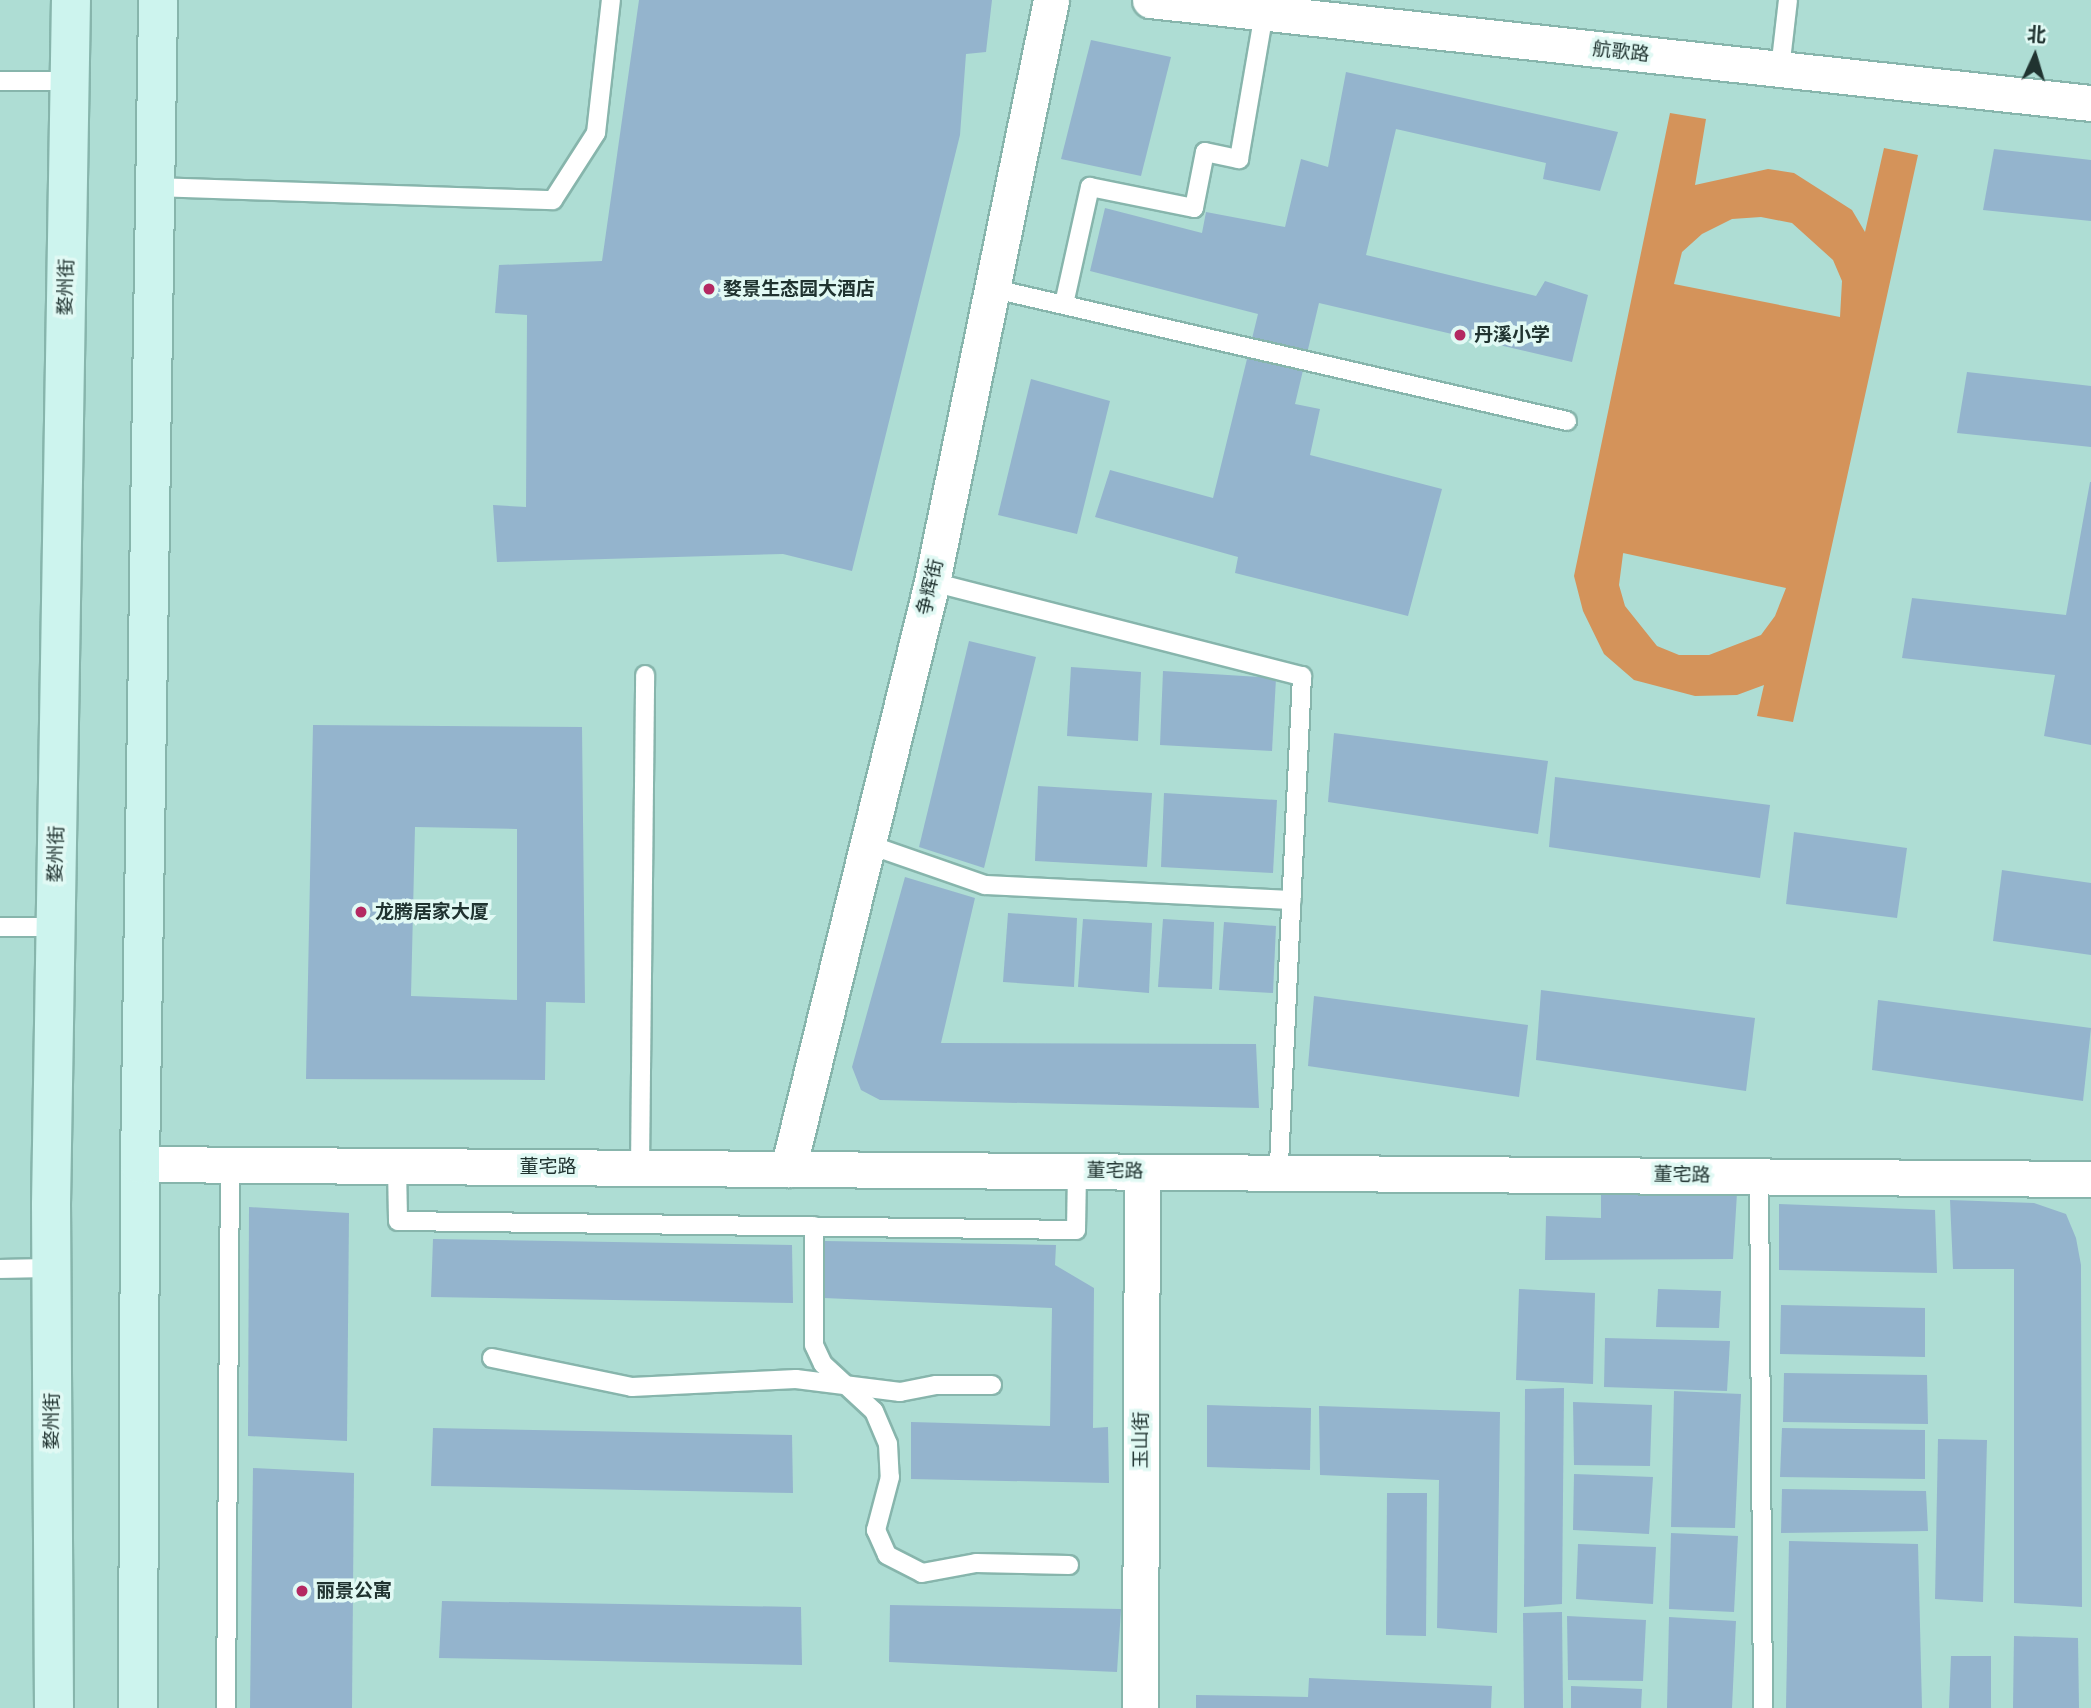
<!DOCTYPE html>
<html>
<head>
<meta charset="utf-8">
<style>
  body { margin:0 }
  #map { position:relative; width:2091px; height:1708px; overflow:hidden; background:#aeddd4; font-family:Poppins,"Noto Sans SC",sans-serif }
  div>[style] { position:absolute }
  .green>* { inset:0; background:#d4935a }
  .building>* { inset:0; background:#94b4cd }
  .roads { filter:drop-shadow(2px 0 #87b5ac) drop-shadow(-2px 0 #87b5ac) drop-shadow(0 2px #87b5ac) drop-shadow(0 -2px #87b5ac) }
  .service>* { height:18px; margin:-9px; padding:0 9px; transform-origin:9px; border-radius:9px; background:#fff }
  .minor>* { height:35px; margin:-17.5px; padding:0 17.5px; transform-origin:17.5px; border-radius:17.5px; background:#fff }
  .secondary>* { height:38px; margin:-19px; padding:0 19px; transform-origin:19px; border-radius:19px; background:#cdf4ee }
  .dots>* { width:19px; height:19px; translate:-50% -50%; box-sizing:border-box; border:4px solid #e1f9f4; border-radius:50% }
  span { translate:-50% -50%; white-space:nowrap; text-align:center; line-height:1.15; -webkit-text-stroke:7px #e1f9f4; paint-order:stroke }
  .street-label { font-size:19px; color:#203330 }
  .poi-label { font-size:19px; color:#203330; font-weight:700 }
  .left { translate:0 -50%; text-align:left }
  .north { position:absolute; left:2000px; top:21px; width:70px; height:70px; -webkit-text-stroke:5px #e1f9f4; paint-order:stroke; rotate:4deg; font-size:19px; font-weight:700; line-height:28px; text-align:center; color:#203330 }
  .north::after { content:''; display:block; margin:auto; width:24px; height:32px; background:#203330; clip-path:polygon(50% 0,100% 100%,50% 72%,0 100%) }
</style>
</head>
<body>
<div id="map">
  <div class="green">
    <i style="clip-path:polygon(evenodd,1670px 113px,1706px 119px,1695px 185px,1768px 169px,1794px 173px,1852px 210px,1865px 232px,1884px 148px,1918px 155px,1793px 722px,1757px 716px,1764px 685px,1737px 695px,1695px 696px,1634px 680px,1604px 654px,1583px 611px,1574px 576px,1670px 113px,1761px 217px,1792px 223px,1833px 260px,1842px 281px,1840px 317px,1674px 284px,1682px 252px,1702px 234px,1732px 219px,1761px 217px,1670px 113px,1623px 554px,1623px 553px,1786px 588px,1775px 616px,1761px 635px,1709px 655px,1679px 655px,1657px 646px,1625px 606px,1619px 585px,1623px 554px)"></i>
  </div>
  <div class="building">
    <i style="clip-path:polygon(639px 0,992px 0,986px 52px,966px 54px,960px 135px,852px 571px,783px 554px,497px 562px,493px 505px,526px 507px,527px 315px,495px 313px,499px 265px,602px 261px)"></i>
    <i style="clip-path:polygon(1091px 40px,1171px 57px,1141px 176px,1061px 159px)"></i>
    <i style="clip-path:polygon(1346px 72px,1618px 132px,1600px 191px,1543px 179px,1546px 163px,1396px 129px,1366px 255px,1536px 296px,1545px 281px,1588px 295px,1572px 362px,1319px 303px,1295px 404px,1320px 409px,1310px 455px,1442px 489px,1408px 616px,1235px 573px,1238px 557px,1095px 517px,1110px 470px,1213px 498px,1258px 314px,1090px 271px,1105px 208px,1202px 233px,1206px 212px,1285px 227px,1301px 159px,1328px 167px)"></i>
    <i style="clip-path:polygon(1994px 149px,2091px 160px,2091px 221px,1983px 210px)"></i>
    <i style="clip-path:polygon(1967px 372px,2091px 386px,2091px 447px,1957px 433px)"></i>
    <i style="clip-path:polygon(1031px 379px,1110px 401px,1077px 534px,998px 515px)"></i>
    <i style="clip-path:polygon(2090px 482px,2091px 482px,2091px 745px,2044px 736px,2055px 675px,1902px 658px,1912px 598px,2066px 615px)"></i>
    <i style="clip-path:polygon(969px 641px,1036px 657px,984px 868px,919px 847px)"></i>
    <i style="clip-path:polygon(1071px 667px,1141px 672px,1138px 741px,1067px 736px)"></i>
    <i style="clip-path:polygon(1163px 671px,1276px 678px,1272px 751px,1160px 745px)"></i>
    <i style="clip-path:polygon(evenodd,313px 725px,582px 727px,585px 1003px,546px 1002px,545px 1080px,306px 1079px,313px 725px,415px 827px,517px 829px,517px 1000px,411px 996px,415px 827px)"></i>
    <i style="clip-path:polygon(1334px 733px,1548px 761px,1538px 834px,1328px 802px)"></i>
    <i style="clip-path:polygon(1555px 777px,1770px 805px,1760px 878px,1549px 847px)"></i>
    <i style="clip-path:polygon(1038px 786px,1152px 793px,1147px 867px,1035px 861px)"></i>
    <i style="clip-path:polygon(1164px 793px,1277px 800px,1273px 873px,1161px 867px)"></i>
    <i style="clip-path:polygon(1794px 832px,1907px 848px,1897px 918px,1786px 904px)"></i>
    <i style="clip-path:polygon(2002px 870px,2091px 883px,2091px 955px,1993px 941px)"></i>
    <i style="clip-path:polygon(905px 877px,975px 898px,941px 1043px,1256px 1044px,1259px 1108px,880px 1100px,861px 1090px,852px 1067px)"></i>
    <i style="clip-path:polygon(1008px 913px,1077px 918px,1074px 987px,1003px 982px)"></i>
    <i style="clip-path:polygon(1083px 919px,1152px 923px,1149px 993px,1078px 987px)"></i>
    <i style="clip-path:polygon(1163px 919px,1214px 922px,1212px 989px,1158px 987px)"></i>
    <i style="clip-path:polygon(1224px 922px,1276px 926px,1273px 993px,1219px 990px)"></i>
    <i style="clip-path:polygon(1541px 990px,1755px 1018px,1746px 1091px,1536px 1060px)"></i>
    <i style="clip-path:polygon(1314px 996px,1528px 1025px,1519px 1097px,1308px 1066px)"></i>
    <i style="clip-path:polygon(1878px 1000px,2091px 1028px,2083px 1101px,1872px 1070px)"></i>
    <i style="clip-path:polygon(1737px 1193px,1733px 1259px,1545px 1260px,1546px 1216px,1601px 1218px,1601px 1194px)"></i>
    <i style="clip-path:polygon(1950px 1200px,2034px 1203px,2066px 1214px,2076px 1238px,2081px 1265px,2082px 1607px,2014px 1603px,2014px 1269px,1953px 1269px)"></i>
    <i style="clip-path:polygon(1779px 1204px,1935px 1210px,1937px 1273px,1779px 1270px)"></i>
    <i style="clip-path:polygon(249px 1207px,349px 1213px,347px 1441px,248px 1436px)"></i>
    <i style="clip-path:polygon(433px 1239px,792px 1245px,793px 1303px,431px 1297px)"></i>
    <i style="clip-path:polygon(825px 1241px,1056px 1245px,1055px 1265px,1094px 1288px,1093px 1428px,1108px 1427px,1109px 1483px,911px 1479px,911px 1422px,1050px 1426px,1052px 1308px,824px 1298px)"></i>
    <i style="clip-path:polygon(1519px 1289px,1595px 1293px,1593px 1384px,1516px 1380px)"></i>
    <i style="clip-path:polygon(1658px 1289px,1721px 1291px,1719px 1328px,1656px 1327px)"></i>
    <i style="clip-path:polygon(1781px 1305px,1925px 1308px,1925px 1357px,1780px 1354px)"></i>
    <i style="clip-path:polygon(1605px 1338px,1730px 1341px,1727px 1391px,1604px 1387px)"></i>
    <i style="clip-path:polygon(1784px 1373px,1927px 1375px,1928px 1424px,1783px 1422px)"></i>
    <i style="clip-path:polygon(1564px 1388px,1562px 1604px,1524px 1607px,1525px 1389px)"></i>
    <i style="clip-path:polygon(1674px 1391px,1741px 1394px,1735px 1528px,1671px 1527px)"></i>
    <i style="clip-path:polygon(1573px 1402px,1652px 1405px,1650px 1466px,1574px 1465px)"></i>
    <i style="clip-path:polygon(1207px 1405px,1311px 1408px,1310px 1470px,1207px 1467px)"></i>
    <i style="clip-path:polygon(1319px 1406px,1500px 1412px,1497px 1633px,1437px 1628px,1439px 1480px,1320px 1475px)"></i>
    <i style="clip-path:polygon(433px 1428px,792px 1435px,793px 1493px,431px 1486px)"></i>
    <i style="clip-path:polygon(1782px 1428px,1925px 1430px,1925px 1479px,1780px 1477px)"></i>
    <i style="clip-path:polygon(1938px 1439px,1987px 1440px,1983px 1602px,1935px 1599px)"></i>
    <i style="clip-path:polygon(253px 1468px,354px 1473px,352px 1708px,250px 1708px)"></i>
    <i style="clip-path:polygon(1574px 1474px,1653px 1477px,1649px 1534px,1573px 1530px)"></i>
    <i style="clip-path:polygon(1782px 1489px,1926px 1491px,1928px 1531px,1781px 1533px)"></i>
    <i style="clip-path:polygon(1387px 1493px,1427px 1493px,1426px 1636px,1386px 1635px)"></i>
    <i style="clip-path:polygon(1671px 1533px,1738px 1536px,1734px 1612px,1669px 1609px)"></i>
    <i style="clip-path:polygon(1789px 1541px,1918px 1544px,1922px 1708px,1786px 1708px)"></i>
    <i style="clip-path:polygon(1578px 1544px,1656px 1547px,1653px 1604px,1576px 1599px)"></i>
    <i style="clip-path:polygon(442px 1601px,801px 1607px,802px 1665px,439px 1658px)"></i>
    <i style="clip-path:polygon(890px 1605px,1121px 1609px,1117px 1672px,889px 1662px)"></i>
    <i style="clip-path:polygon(1562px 1612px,1563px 1708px,1524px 1708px,1523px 1613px)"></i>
    <i style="clip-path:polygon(1567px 1616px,1646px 1620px,1643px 1681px,1568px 1680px)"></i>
    <i style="clip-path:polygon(1669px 1617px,1736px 1621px,1732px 1708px,1667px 1708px)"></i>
    <i style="clip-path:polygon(2014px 1636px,2078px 1638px,2079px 1708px,2013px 1708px)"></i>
    <i style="clip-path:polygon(1951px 1656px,1991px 1656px,1991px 1708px,1949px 1708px)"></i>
    <i style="clip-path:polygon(1309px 1678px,1492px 1686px,1491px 1708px,1196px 1708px,1196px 1695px,1308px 1697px)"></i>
    <i style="clip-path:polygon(1571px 1686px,1642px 1689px,1641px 1708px,1571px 1708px)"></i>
  </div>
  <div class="roads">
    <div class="service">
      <i style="left:1780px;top:69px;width:69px;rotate:-83.4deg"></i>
      <i style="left:0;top:81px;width:70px"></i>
      <i style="left:155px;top:187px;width:398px;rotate:1.9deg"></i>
      <i style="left:553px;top:200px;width:80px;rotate:-57.3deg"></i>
      <i style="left:596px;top:133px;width:134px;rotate:-83.6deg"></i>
      <i style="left:990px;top:288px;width:592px;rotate:12.98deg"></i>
      <i style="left:1064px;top:304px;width:120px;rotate:-77.5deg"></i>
      <i style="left:1090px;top:187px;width:106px;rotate:11.4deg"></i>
      <i style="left:1194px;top:208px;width:57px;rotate:-78.9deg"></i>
      <i style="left:1205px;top:152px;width:35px;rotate:12deg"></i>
      <i style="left:1239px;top:159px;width:148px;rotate:-80.3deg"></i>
      <i style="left:932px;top:582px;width:382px;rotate:14.3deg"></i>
      <i style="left:1302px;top:676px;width:496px;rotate:92.7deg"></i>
      <i style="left:867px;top:844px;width:125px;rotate:19.2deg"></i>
      <i style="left:985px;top:885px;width:307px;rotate:2.8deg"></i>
      <i style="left:0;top:927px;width:55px"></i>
      <i style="left:397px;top:1167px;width:54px;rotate:88.9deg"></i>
      <i style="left:398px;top:1221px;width:678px;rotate:0.76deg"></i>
      <i style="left:1076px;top:1230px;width:59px;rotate:-89deg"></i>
      <i style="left:640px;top:1167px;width:492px;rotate:-89.4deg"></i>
      <i style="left:1759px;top:1175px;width:533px;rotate:89.57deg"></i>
      <i style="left:814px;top:1226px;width:119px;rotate:90deg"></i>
      <i style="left:814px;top:1345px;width:21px;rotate:65deg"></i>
      <i style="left:823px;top:1364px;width:69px;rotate:42.7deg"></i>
      <i style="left:874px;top:1411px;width:36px;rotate:67deg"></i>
      <i style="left:888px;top:1444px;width:33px;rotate:87deg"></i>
      <i style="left:890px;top:1477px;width:55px;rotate:104.8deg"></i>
      <i style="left:876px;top:1530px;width:27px;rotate:66deg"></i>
      <i style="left:887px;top:1555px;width:39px;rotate:27deg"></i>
      <i style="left:922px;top:1573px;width:55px;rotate:-10.5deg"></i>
      <i style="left:976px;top:1563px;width:93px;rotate:1.2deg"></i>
      <i style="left:0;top:1269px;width:51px;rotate:-1.1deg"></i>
      <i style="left:492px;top:1358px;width:143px;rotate:11.7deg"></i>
      <i style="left:632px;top:1387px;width:164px;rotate:-2.8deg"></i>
      <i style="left:796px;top:1379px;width:105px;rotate:7.1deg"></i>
      <i style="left:900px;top:1392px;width:37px;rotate:-11deg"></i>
      <i style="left:936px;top:1385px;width:56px"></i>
      <i style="left:226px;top:1708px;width:541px;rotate:-89.58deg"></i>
    </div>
    <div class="minor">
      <i style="left:1150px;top:0;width:947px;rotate:6.25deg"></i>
      <i style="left:140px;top:1164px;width:1951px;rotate:0.44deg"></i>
      <i style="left:788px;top:1169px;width:604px;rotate:-76.22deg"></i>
      <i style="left:932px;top:582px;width:594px;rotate:-78.44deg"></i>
      <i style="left:1140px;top:1708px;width:536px;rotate:-89.79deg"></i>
    </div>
    <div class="secondary">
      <i style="left:54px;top:1708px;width:503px;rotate:-90.34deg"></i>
      <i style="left:51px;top:1205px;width:1205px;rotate:-89.05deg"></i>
      <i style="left:138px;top:1708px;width:544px;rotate:-89.79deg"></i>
      <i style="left:140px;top:1164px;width:1164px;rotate:-89.11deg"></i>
    </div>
  </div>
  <div class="dots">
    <i style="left:709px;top:289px;background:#b42962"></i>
    <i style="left:1460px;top:335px;background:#b42962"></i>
    <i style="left:361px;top:912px;background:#b42962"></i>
    <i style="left:302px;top:1591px;background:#b42962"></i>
  </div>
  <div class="street-label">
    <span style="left:1621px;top:52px;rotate:6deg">航歌路</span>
    <span style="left:66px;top:287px;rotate:-89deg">婺州街</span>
    <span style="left:930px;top:587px;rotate:-77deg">争辉街</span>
    <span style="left:56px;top:854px;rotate:-89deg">婺州街</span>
    <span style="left:548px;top:1167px">董宅路</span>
    <span style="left:1115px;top:1171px;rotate:1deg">董宅路</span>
    <span style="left:1682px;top:1175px;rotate:1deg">董宅路</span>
    <span style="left:52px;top:1421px;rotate:-90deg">婺州街</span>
    <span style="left:1141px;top:1440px;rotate:-90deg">玉山街</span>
  </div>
  <div class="poi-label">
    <span class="left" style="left:723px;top:289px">婺景生态园大酒店</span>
    <span class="left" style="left:1474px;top:335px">丹溪小学</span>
    <span class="left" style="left:375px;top:912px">龙腾居家大厦</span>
    <span class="left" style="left:316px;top:1591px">丽景公寓</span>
  </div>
  <div class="north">北</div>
</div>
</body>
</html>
